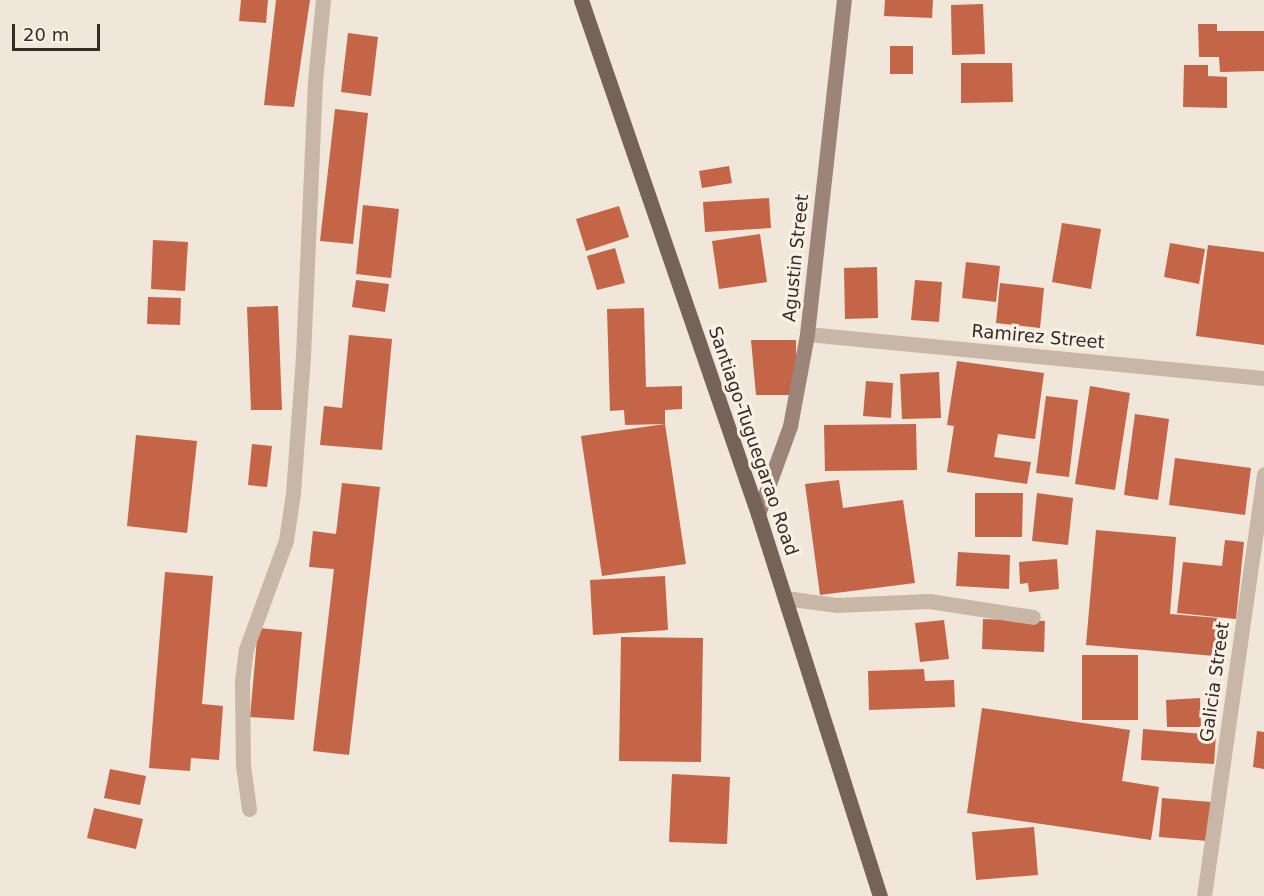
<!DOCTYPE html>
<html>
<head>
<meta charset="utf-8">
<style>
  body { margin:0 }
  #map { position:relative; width:1264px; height:896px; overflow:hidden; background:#f1e6da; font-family:"DejaVu Sans",sans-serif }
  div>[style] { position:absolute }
  .building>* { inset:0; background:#c36546 }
  .service>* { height:15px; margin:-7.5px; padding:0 7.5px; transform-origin:7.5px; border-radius:7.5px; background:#c8b6a6 }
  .minor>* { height:15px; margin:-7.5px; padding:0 7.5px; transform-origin:7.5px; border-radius:7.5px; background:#c8b6a6 }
  .tertiary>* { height:15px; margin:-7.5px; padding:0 7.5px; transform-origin:7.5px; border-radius:7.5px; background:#c8b6a6 }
  .secondary>* { height:15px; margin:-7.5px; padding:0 7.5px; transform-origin:7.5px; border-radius:7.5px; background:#9c8578 }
  .primary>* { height:15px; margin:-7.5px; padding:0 7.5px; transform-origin:7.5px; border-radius:7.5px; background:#766358 }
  span { translate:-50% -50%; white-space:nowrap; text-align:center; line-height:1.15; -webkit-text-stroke:6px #f9f0e6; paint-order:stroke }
  .street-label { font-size:18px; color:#352b27 }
  .scale { position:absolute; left:12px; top:24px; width:88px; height:27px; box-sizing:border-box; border:3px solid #352b27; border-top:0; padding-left:8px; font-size:18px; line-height:21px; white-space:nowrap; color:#352b27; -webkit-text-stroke:4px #f9f0e6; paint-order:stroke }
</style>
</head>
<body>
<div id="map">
  <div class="building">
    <i style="clip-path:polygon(241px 0,268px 0,266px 23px,239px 21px)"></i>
    <i style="clip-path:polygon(276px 0,310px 0,294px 107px,264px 105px)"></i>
    <i style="clip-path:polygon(885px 0,933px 0,932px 18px,884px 16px)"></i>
    <i style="clip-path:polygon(983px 4px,985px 54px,952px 55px,951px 5px)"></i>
    <i style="clip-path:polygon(1198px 24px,1217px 24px,1217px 31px,1264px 31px,1264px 71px,1220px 72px,1219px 57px,1199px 57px)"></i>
    <i style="clip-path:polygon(348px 33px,378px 37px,371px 96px,341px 92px)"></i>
    <i style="clip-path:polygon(890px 46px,913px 46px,913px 74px,890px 74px)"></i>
    <i style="clip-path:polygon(961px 63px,1012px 63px,1013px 102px,961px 103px)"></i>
    <i style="clip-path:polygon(1184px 65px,1208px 65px,1208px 76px,1227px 77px,1227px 108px,1183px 107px)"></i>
    <i style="clip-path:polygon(335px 109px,368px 113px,353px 244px,320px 241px)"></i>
    <i style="clip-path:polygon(729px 166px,732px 183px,702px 188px,699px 171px)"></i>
    <i style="clip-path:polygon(769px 198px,771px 228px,705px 232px,703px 202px)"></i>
    <i style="clip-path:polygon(363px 205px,399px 209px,391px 278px,356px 274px)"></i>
    <i style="clip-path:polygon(619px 206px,629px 237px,586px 251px,576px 219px)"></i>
    <i style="clip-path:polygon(1062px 223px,1101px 229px,1091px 289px,1052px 282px)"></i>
    <i style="clip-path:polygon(760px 234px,767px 282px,719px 289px,712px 241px)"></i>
    <i style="clip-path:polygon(153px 240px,188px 242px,185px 291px,151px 289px)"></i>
    <i style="clip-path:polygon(1170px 243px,1205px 249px,1199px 284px,1164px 277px)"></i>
    <i style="clip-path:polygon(1208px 245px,1264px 252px,1264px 345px,1196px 336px)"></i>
    <i style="clip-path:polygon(615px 248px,625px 283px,597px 290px,587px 256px)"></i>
    <i style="clip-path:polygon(966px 262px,1000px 266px,996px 302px,962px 298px)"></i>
    <i style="clip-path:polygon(877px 267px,878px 318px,845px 319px,844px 268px)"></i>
    <i style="clip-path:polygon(356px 280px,389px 284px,385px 312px,352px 307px)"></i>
    <i style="clip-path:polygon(915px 280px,942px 282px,939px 322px,911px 320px)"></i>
    <i style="clip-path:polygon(1000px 283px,1044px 288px,1040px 328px,996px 323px)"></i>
    <i style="clip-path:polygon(148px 297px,181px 298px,180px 325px,147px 324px)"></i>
    <i style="clip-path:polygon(278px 306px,282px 410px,251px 410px,247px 307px)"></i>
    <i style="clip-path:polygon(644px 308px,646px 387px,682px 386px,682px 409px,665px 410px,665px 424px,625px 425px,624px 410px,610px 411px,607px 309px)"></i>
    <i style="clip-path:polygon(349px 335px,392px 339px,382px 450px,320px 445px,324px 406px,342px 408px)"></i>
    <i style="clip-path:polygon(751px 340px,796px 340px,796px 395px,756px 395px)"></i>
    <i style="clip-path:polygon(957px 361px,1044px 373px,1035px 439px,998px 434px,994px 457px,1031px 462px,1027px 484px,947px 472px,954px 426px,947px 425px)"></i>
    <i style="clip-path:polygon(939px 372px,941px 418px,902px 419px,900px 374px)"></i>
    <i style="clip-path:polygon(866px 381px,893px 383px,891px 418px,863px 416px)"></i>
    <i style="clip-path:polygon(1090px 386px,1130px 393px,1115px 490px,1075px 484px)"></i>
    <i style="clip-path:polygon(1046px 396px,1078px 400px,1069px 477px,1036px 473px)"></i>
    <i style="clip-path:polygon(1135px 414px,1169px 419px,1158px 500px,1124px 495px)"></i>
    <i style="clip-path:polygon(665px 424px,686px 564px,602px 576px,581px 436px)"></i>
    <i style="clip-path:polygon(916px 424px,917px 470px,825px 471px,824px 425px)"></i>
    <i style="clip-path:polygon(136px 435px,197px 441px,187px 533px,127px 526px)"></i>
    <i style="clip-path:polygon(252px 444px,272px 446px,267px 487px,248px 485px)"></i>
    <i style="clip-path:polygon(1175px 458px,1251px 468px,1245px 515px,1169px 505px)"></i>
    <i style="clip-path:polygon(839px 480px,843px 508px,903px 500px,915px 583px,820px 595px,805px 484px)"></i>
    <i style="clip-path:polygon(342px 483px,380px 487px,349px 755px,313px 751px,334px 569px,309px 567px,313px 531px,336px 534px)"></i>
    <i style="clip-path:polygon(975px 493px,1023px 493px,1022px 537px,975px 537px)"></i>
    <i style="clip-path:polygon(1037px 493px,1073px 498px,1068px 545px,1032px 541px)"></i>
    <i style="clip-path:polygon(1096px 530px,1176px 537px,1170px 614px,1218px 618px,1215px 656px,1086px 645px)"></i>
    <i style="clip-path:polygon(1225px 540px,1244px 542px,1236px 619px,1177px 613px,1183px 562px,1222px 566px)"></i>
    <i style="clip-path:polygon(958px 552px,1010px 555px,1009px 589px,956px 586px)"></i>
    <i style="clip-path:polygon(1057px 559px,1059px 589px,1029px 592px,1028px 583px,1020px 584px,1019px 562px)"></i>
    <i style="clip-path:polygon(165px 572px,213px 576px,202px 704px,223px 706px,219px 760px,191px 758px,190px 771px,149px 768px)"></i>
    <i style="clip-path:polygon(665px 576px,668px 630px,593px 635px,590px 580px)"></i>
    <i style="clip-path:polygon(983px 619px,1045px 621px,1044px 652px,982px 649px)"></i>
    <i style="clip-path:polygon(944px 620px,949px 659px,920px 662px,915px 623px)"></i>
    <i style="clip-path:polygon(258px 628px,302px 632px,294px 720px,250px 717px)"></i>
    <i style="clip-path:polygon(621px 637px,703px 638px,701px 762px,619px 761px)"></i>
    <i style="clip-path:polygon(1082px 655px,1138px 655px,1138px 720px,1082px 720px)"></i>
    <i style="clip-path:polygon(924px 669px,925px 681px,954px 680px,955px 707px,869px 710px,868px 671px)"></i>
    <i style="clip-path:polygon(1200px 698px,1201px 727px,1167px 727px,1166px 700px)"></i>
    <i style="clip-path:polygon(982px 708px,1130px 730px,1122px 781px,1159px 787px,1151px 840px,967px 813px)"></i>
    <i style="clip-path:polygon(1143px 729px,1216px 735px,1214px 764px,1141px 760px)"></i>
    <i style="clip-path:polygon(1257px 731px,1264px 732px,1264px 769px,1253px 767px)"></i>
    <i style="clip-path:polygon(110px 769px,146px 776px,140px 805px,104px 798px)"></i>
    <i style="clip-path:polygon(672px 774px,730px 777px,727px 844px,669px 842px)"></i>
    <i style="clip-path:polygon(1162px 798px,1211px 802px,1208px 841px,1159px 837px)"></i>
    <i style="clip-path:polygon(94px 808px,143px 819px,136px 849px,87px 838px)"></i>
    <i style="clip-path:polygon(1034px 827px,1038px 875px,976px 880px,972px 832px)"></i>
  </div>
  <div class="service">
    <i style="left:249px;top:809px;width:44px;rotate:-97.8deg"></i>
    <i style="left:243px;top:765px;width:84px;rotate:-90.7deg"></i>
    <i style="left:242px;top:681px;width:32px;rotate:-83deg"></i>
    <i style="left:246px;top:649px;width:116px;rotate:-69.8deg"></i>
    <i style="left:286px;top:540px;width:48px;rotate:-81.5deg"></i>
    <i style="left:293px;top:493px;width:137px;rotate:-85.8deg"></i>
    <i style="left:303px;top:356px;width:275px;rotate:-87.5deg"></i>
    <i style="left:315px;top:81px;width:81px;rotate:-84.4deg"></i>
  </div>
  <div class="minor">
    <i style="left:807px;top:334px;width:459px;rotate:5.5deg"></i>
    <i style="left:785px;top:598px;width:51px;rotate:7.8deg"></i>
    <i style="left:836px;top:605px;width:93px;rotate:-2.5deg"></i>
    <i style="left:929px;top:601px;width:105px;rotate:8.7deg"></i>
  </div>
  <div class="tertiary">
    <i style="left:1204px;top:896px;width:426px;rotate:-81.9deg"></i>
  </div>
  <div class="secondary">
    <i style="left:758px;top:514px;width:94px;rotate:-70deg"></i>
    <i style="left:790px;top:426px;width:94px;rotate:-79.5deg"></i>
    <i style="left:807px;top:334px;width:336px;rotate:-83.7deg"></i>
  </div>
  <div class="primary">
    <i style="left:581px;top:0;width:544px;rotate:71deg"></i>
    <i style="left:758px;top:514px;width:401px;rotate:72.3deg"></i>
  </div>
  <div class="street-label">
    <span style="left:796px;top:258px;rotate:-84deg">Agustin Street</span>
    <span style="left:1038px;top:337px;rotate:5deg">Ramirez Street</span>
    <span style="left:753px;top:441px;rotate:71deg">Santiago-Tuguegarao Road</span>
    <span style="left:1215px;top:682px;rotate:-82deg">Galicia Street</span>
  </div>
  <div class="scale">20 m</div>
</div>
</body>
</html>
